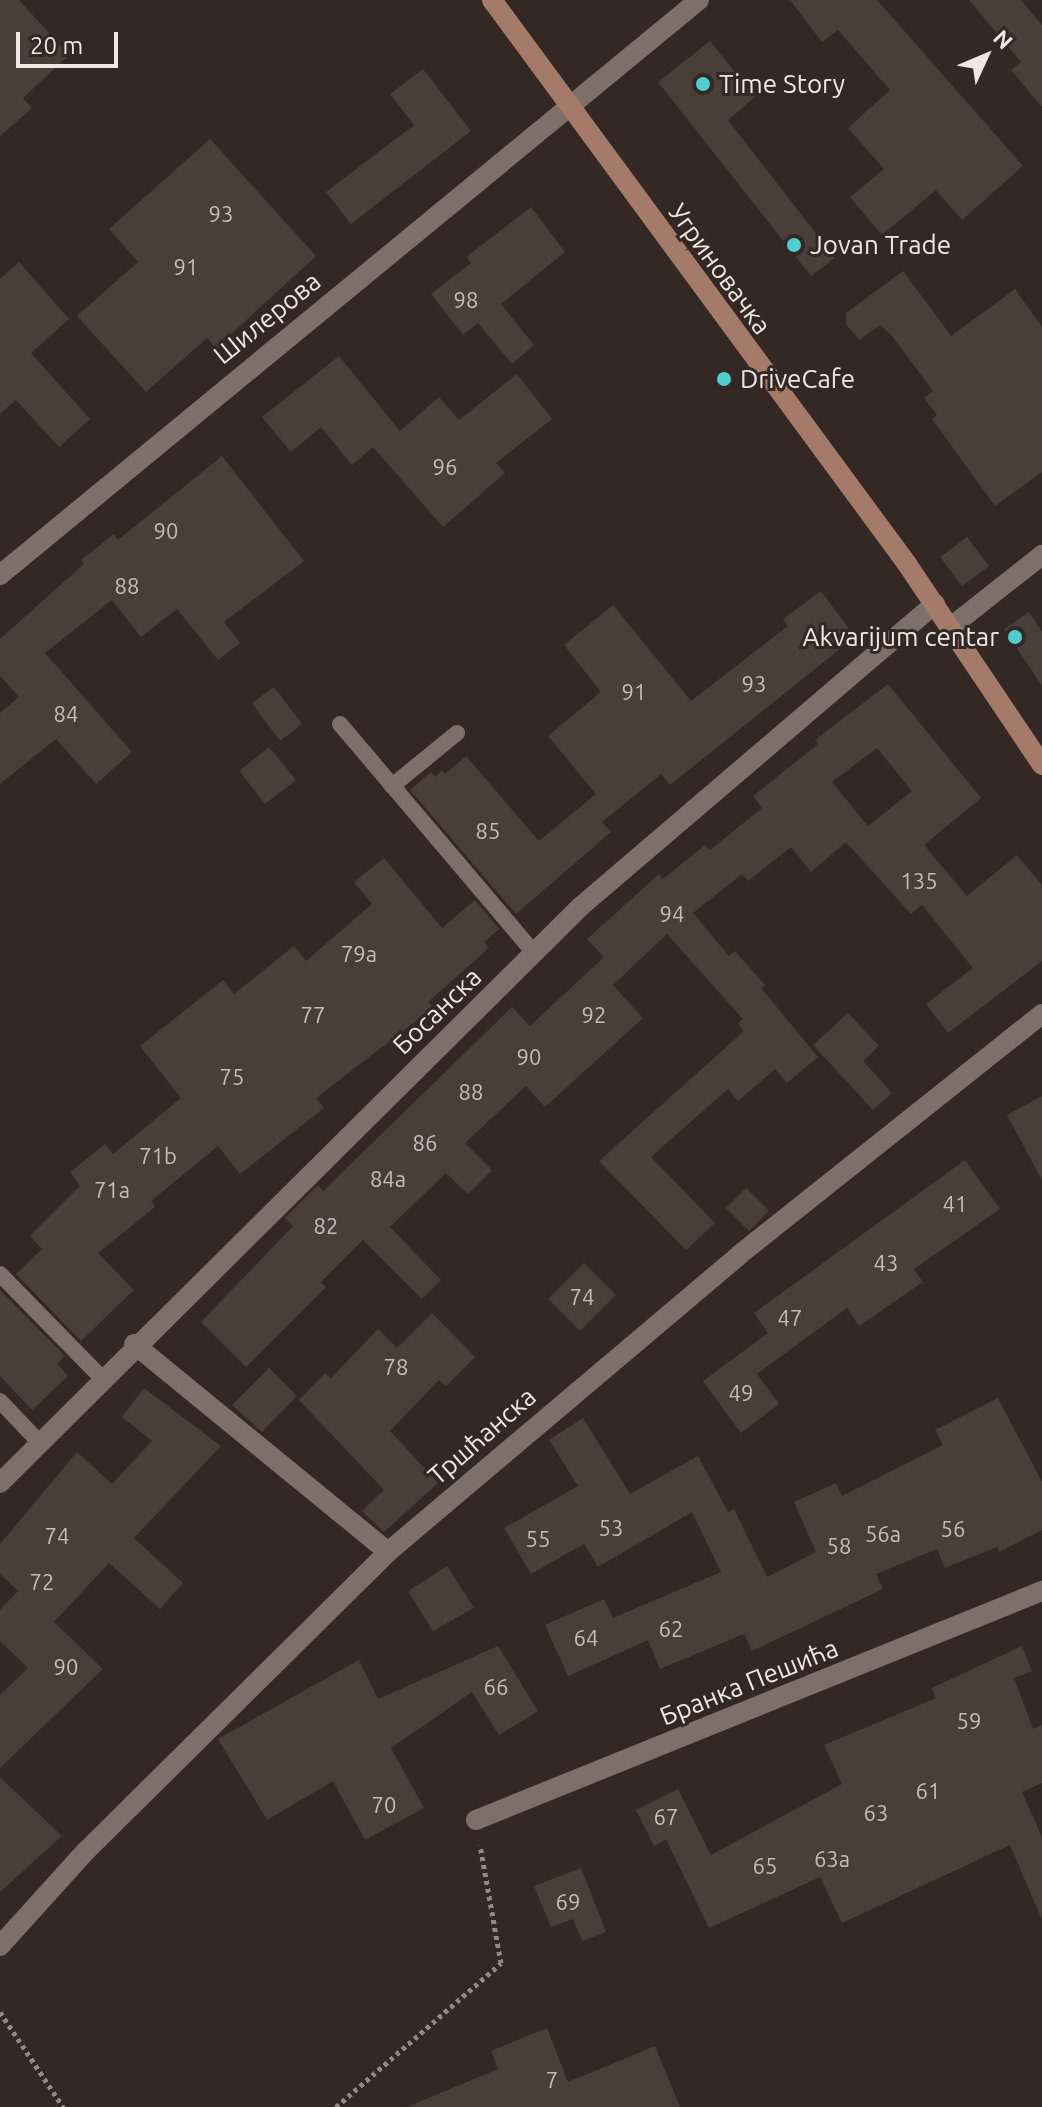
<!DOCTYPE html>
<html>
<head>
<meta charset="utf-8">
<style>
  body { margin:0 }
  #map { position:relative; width:1042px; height:2107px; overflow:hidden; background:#332823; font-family:Ubuntu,sans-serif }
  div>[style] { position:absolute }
  .building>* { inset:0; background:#4a3e39 }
  .path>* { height:5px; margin-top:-2.5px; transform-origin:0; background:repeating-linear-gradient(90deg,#928985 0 4px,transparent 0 8px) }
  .lane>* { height:16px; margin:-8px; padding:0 8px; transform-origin:8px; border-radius:8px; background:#7d6f69 }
  .street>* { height:20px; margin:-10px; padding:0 10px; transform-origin:10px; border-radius:10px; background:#7d6f69 }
  .secondary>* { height:20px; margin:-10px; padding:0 10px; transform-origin:10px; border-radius:10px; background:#a37b68 }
  .dots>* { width:22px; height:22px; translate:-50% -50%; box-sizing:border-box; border:4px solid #332823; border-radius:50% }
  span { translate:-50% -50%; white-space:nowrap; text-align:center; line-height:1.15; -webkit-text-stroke:6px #332823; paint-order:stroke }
  .number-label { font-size:22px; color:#c5bdb8 }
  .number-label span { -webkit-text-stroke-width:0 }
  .poi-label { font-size:26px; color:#eee7e3 }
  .left { translate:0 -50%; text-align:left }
  .right { translate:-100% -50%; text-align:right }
  .street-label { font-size:26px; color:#eee7e3 }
  .north { position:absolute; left:946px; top:16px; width:80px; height:80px; -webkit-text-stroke:6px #332823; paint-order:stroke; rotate:46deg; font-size:22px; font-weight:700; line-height:32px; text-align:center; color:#eee7e3 }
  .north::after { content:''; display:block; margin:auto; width:28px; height:36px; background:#eee7e3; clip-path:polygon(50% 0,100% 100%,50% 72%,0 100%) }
  .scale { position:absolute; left:16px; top:32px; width:102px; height:36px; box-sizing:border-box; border:4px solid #eee7e3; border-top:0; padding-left:10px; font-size:24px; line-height:28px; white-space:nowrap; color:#eee7e3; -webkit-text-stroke:6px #332823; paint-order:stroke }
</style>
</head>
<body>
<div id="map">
  <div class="building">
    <i style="clip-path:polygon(0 0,19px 0,69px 55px,23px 98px,32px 108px,0 136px)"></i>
    <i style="clip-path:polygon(790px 0,877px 0,1023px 166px,962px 220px,936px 190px,882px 235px,850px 197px,884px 169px,848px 128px,890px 90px,838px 30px,822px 42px)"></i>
    <i style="clip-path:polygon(969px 0,1021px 0,1042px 25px,1042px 107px,1011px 70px,1021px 62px)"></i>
    <i style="clip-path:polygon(710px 41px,755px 97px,728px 120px,835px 258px,811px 276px,658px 82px)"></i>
    <i style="clip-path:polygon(423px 69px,471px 131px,351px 224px,326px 192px,414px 125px,390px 94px)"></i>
    <i style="clip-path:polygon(210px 139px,316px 256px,216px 348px,207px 338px,146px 392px,77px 316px,138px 262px,109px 229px)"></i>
    <i style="clip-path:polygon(531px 207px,565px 252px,501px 304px,534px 345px,512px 364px,478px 323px,463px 335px,431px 294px,471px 263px,466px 257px)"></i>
    <i style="clip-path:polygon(19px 262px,69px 319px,31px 353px,90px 419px,59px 447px,16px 400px,0 414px,0 279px)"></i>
    <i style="clip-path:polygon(903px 271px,951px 336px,1015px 289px,1042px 327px,1042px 472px,995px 506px,932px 419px,937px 415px,924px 398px,933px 391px,892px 336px,880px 325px,859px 340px,846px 324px,846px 313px)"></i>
    <i style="clip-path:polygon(339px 356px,400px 431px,439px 397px,459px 420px,517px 374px,552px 419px,496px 463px,505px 473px,443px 527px,373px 447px,352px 465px,321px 427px,291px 452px,262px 417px)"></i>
    <i style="clip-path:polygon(222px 456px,304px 561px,224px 622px,240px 643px,218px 660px,177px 609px,141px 637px,112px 600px,45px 653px,132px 752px,96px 784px,56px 739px,0 784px,0 713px,19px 697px,0 676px,0 639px,84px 564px,81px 560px,114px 534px,118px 540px)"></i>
    <i style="clip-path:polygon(967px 537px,989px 566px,962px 586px,940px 557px)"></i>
    <i style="clip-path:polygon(821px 591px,855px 637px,670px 785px,661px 774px,602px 822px,611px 832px,516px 914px,410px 790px,431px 772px,435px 777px,442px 770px,445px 774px,466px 756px,539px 841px,596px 794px,548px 736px,601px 692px,564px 645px,613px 605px,691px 701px,788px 626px,783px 619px)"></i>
    <i style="clip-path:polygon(1029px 612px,1042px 632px,1042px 686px,1004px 629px)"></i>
    <i style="clip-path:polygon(evenodd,888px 684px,981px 798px,924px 845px,967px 896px,1017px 855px,1042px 885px,1042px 961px,948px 1033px,926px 1004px,973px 968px,922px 905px,911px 914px,846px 842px,811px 872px,791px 847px,748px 881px,742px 874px,693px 913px,729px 956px,735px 951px,765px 985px,761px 988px,818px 1057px,787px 1083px,775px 1069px,738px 1101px,728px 1089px,651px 1157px,715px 1223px,686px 1250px,599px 1161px,744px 1031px,738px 1023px,743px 1019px,667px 934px,613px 985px,643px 1018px,545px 1107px,526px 1086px,465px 1143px,492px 1170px,468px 1194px,446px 1173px,390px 1227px,441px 1280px,422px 1299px,363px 1240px,321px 1282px,326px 1287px,246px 1367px,201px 1322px,293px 1226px,285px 1218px,318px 1185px,323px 1191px,512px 1007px,530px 1026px,604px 957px,587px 939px,659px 874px,663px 879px,705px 845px,710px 850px,762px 808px,753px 796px,818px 744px,815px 740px,888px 684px,877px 748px,912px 791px,868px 826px,832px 782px,877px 748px)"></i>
    <i style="clip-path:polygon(274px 687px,302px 724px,280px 741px,252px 703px)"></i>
    <i style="clip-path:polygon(269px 747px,296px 780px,265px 804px,239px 771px)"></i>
    <i style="clip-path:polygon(384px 858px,442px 928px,475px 900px,499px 929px,484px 942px,489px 948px,428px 1002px,433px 1008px,316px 1098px,324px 1108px,240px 1174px,218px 1146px,151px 1201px,155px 1207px,98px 1253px,134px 1290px,81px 1341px,16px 1274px,42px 1249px,30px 1236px,80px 1186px,70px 1172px,105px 1144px,113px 1154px,181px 1098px,140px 1046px,223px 980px,234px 994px,294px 946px,306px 961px,372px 904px,354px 882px)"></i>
    <i style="clip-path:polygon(848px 1013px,879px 1046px,863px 1061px,892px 1093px,873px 1110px,813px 1045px)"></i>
    <i style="clip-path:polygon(1042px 1096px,1042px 1180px,1007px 1115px)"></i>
    <i style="clip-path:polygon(965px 1160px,1000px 1209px,914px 1269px,923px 1282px,859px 1326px,847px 1308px,757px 1374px,779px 1404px,741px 1433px,703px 1381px,768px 1333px,754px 1313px)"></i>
    <i style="clip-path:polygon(746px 1188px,769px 1211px,749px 1231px,726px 1208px)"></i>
    <i style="clip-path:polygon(584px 1263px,616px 1295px,580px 1331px,548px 1299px)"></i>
    <i style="clip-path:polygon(0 1290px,65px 1356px,57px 1364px,68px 1376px,32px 1410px,0 1376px)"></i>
    <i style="clip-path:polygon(432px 1313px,475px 1357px,446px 1386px,439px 1380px,390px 1431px,438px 1483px,384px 1532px,362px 1511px,384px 1490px,299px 1400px,325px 1373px,331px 1378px,378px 1329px,397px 1348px)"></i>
    <i style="clip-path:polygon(269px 1368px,297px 1396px,262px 1432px,232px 1405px)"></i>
    <i style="clip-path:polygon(144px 1388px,221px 1446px,134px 1538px,183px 1583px,160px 1609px,109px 1563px,54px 1622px,103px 1669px,0 1768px,0 1695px,28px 1668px,0 1641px,0 1610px,18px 1591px,0 1574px,0 1544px,77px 1452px,112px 1484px,152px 1441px,122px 1417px)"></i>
    <i style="clip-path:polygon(998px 1398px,1042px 1482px,1042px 1530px,999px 1552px,997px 1547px,945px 1568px,937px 1549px,876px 1574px,883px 1589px,752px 1651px,744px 1634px,660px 1669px,648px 1640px,568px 1676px,545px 1625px,604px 1599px,613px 1618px,721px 1572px,692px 1512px,598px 1567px,584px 1544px,531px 1574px,504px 1528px,578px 1486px,549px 1440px,583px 1418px,630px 1494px,698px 1456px,728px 1512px,734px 1509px,767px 1577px,816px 1552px,794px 1502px,836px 1483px,842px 1496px,943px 1445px,935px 1430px)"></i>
    <i style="clip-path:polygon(447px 1566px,474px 1608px,433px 1631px,408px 1591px)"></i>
    <i style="clip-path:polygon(498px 1646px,538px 1711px,499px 1735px,472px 1692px,391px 1748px,424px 1808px,365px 1840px,333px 1781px,267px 1820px,218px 1739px,359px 1660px,378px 1699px)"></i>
    <i style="clip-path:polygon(1022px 1646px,1032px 1671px,1014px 1678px,1033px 1729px,1042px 1725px,1042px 1783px,1022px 1792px,1042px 1837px,1042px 1920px,1010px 1845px,842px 1923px,820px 1877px,709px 1928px,666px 1839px,654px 1846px,636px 1810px,678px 1789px,711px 1855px,842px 1784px,824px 1745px,936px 1698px,932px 1688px)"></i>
    <i style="clip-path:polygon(0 1777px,62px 1836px,0 1892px)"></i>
    <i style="clip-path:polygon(581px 1868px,606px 1932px,582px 1941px,573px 1919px,551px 1927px,534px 1886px)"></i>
    <i style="clip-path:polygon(547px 2028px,568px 2082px,655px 2046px,680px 2107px,407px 2107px,498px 2069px,491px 2051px)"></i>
  </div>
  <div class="path">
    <i style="left:0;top:2012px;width:114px;rotate:56.4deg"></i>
    <i style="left:336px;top:2107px;width:219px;rotate:-41.1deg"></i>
    <i style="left:501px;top:1963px;width:120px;rotate:-100.1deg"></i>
  </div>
  <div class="lane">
    <i style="left:340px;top:724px;width:300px;rotate:49.7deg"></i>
    <i style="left:392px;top:786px;width:84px;rotate:-39.2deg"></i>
    <i style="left:0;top:1274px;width:146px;rotate:45.6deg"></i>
    <i style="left:0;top:1401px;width:58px;rotate:46.4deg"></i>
  </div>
  <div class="street">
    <i style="left:0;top:575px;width:905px;rotate:-39.44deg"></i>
    <i style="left:952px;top:626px;width:115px;rotate:-38.3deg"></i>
    <i style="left:134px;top:1344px;width:328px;rotate:39.3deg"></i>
    <i style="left:0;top:1483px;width:817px;rotate:-44.8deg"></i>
    <i style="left:580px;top:907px;width:467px;rotate:-40.5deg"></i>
    <i style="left:476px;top:1820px;width:611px;rotate:-22.03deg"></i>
    <i style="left:0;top:1946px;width:127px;rotate:-47.9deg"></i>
    <i style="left:85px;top:1852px;width:426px;rotate:-44.7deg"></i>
    <i style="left:388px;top:1552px;width:460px;rotate:-40.2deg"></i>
    <i style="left:739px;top:1255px;width:387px;rotate:-38.5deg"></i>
  </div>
  <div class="secondary">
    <i style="left:492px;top:0;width:700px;rotate:53.65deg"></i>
    <i style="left:907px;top:564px;width:242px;rotate:56.1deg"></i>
  </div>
  <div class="dots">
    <i style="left:703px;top:84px;background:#52cdcd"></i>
    <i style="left:794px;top:245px;background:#52cdcd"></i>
    <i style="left:724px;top:379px;background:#52cdcd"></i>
    <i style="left:1015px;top:637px;background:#52cdcd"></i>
  </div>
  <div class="number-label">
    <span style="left:221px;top:214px">93</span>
    <span style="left:186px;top:267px">91</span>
    <span style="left:466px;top:300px">98</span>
    <span style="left:445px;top:467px">96</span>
    <span style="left:166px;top:531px">90</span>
    <span style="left:127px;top:586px">88</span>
    <span style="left:754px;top:684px">93</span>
    <span style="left:634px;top:692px">91</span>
    <span style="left:66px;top:714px">84</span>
    <span style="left:488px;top:831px">85</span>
    <span style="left:919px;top:881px">135</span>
    <span style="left:672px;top:914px">94</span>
    <span style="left:359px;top:954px">79a</span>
    <span style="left:313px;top:1015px">77</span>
    <span style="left:594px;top:1015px">92</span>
    <span style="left:529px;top:1057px">90</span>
    <span style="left:232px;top:1077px">75</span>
    <span style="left:471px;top:1092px">88</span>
    <span style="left:425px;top:1143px">86</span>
    <span style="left:158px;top:1156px">71b</span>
    <span style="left:388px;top:1179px">84a</span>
    <span style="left:112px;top:1190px">71a</span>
    <span style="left:955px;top:1204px">41</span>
    <span style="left:326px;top:1226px">82</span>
    <span style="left:886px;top:1263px">43</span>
    <span style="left:582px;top:1297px">74</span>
    <span style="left:790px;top:1318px">47</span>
    <span style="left:396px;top:1367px">78</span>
    <span style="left:741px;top:1393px">49</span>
    <span style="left:611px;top:1528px">53</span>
    <span style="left:953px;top:1529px">56</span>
    <span style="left:883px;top:1534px">56a</span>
    <span style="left:57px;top:1536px">74</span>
    <span style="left:538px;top:1539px">55</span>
    <span style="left:839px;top:1546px">58</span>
    <span style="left:42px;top:1582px">72</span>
    <span style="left:671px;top:1629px">62</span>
    <span style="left:586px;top:1638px">64</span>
    <span style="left:66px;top:1667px">90</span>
    <span style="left:496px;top:1687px">66</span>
    <span style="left:969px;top:1721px">59</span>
    <span style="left:928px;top:1791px">61</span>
    <span style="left:384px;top:1805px">70</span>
    <span style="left:876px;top:1813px">63</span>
    <span style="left:666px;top:1817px">67</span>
    <span style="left:832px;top:1859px">63a</span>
    <span style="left:765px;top:1866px">65</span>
    <span style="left:568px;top:1902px">69</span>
    <span style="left:552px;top:2080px">7</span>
  </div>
  <div class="poi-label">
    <span class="left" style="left:719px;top:84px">Time Story</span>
    <span class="left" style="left:810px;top:245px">Jovan Trade</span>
    <span class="left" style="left:740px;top:379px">DriveCafe</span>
    <span class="right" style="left:999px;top:637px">Akvarijum centar</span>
  </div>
  <div class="street-label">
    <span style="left:720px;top:269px;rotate:54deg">Угриновачка</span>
    <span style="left:267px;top:318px;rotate:-39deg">Шилерова</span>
    <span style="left:437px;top:1011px;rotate:-44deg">Босанска</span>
    <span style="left:482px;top:1436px;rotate:-41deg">Тршћанска</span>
    <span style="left:749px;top:1682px;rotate:-22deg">Бранка Пешића</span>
  </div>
  <div class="north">N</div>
  <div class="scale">20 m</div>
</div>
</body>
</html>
